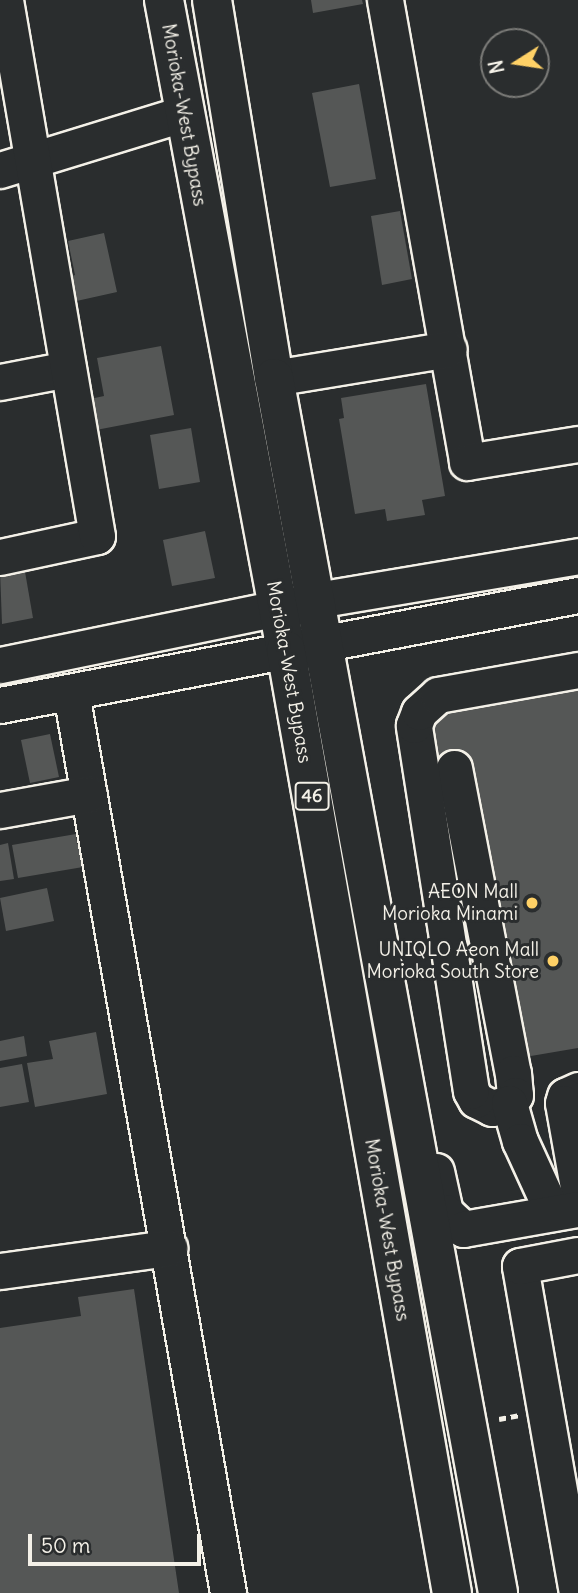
<!DOCTYPE html>
<html>
<head>
<meta charset="utf-8">
<style>
  body { margin:0 }
  #map { position:relative; width:578px; height:1593px; overflow:hidden; background:#2a2d2e; font-family:Delius,sans-serif }
  div>[style] { position:absolute }
  .building>* { inset:0; background:#555756 }
  .path>* { height:4.5px; margin-top:-2.25px; transform-origin:0; background:repeating-linear-gradient(90deg,#f4f1e8 0 7px,transparent 0 12px) }
  .roads { filter:drop-shadow(2px 0 #f4f1e8) drop-shadow(-2px 0 #f4f1e8) drop-shadow(0 2px #f4f1e8) drop-shadow(0 -2px #f4f1e8) }
  .minor>* { height:35px; margin:-17.5px; padding:0 17.5px; transform-origin:17.5px; border-radius:17.5px; background:#2a2d2e }
  .highway>* { height:38px; margin:-19px; padding:0 19px; transform-origin:19px; border-radius:19px; background:#2a2d2e }
  .dots>* { width:19px; height:19px; translate:-50% -50%; box-sizing:border-box; border:4px solid #2a2d2e; border-radius:50% }
  span { translate:-50% -50%; white-space:nowrap; text-align:center; line-height:1.15; -webkit-text-stroke:6px #2a2d2e; paint-order:stroke }
  .shield-label span { padding:2px 5px; background:#2a2d2e; border:2px solid; border-radius:5px; -webkit-text-stroke-width:0 }
  .shield-label { font-size:18px; color:#f4f1e8; font-weight:700 }
  .street-label { font-size:19px; color:#f4f1e8 }
  .poi-label { font-size:19px; color:#f4f1e8 }
  .right { translate:-100% -50%; text-align:right }
  .north { position:absolute; left:480px; top:28px; width:70px; height:70px; box-sizing:border-box; background:#2a2d2e; border:2px solid #7b7b78; border-radius:50%; rotate:258deg; font-size:19px; font-weight:700; line-height:28px; text-align:center; color:#f4f1e8 }
  .north::after { content:''; display:block; margin:auto; width:24px; height:32px; background:#ffd166; clip-path:polygon(50% 0,100% 100%,50% 72%,0 100%) }
  .scale { position:absolute; left:28px; top:1534px; width:173px; height:32px; box-sizing:border-box; border:4px solid #f4f1e8; border-top:0; padding-left:9px; font-size:21px; line-height:24px; white-space:nowrap; color:#f4f1e8; -webkit-text-stroke:5px #2a2d2e; paint-order:stroke }
</style>
</head>
<body>
<div id="map">
  <div class="building">
    <i style="clip-path:polygon(311px 0,362px 0,363px 4px,313px 13px)"></i>
    <i style="clip-path:polygon(359px 84px,376px 179px,330px 187px,312px 93px)"></i>
    <i style="clip-path:polygon(400px 211px,412px 279px,382px 285px,371px 216px)"></i>
    <i style="clip-path:polygon(104px 233px,117px 292px,72px 302px,67px 278px,75px 275px,68px 241px)"></i>
    <i style="clip-path:polygon(161px 346px,174px 415px,96px 430px,90px 399px,104px 396px,97px 358px)"></i>
    <i style="clip-path:polygon(426px 384px,445px 496px,422px 500px,425px 515px,387px 521px,385px 509px,355px 514px,339px 419px,344px 418px,341px 398px)"></i>
    <i style="clip-path:polygon(191px 428px,200px 482px,159px 489px,150px 435px)"></i>
    <i style="clip-path:polygon(205px 531px,215px 578px,172px 586px,163px 540px)"></i>
    <i style="clip-path:polygon(24px 566px,33px 618px,2px 624px,0 570px)"></i>
    <i style="clip-path:polygon(578px 683px,578px 1048px,525px 1057px,433px 771px,426px 735px,443px 705px)"></i>
    <i style="clip-path:polygon(50px 734px,59px 777px,30px 783px,21px 740px)"></i>
    <i style="clip-path:polygon(76px 834px,77px 844px,84px 843px,89px 866px,18px 878px,12px 845px)"></i>
    <i style="clip-path:polygon(8px 843px,14px 879px,0 881px,0 845px)"></i>
    <i style="clip-path:polygon(47px 888px,54px 921px,6px 931px,0 898px)"></i>
    <i style="clip-path:polygon(96px 1032px,107px 1094px,35px 1107px,27px 1063px,53px 1059px,49px 1041px)"></i>
    <i style="clip-path:polygon(24px 1036px,27px 1056px,0 1061px,0 1041px)"></i>
    <i style="clip-path:polygon(22px 1064px,29px 1102px,0 1107px,0 1068px)"></i>
    <i style="clip-path:polygon(134px 1289px,179px 1593px,0 1593px,0 1328px,81px 1316px,78px 1297px)"></i>
  </div>
  <div class="path">
    <i style="left:499px;top:1419px;width:20px;rotate:-11deg"></i>
  </div>
  <div class="roads">
    <div class="minor">
      <i style="left:385px;top:0;width:469px;rotate:79.9deg"></i>
      <i style="left:467px;top:462px;width:112px;rotate:-9.2deg"></i>
      <i style="left:0;top:170px;width:190px;rotate:-17.1deg"></i>
      <i style="left:274px;top:378px;width:177px;rotate:-9.4deg"></i>
      <i style="left:0;top:382px;width:69px;rotate:-10.8deg"></i>
      <i style="left:0;top:557px;width:99px;rotate:-12.2deg"></i>
      <i style="left:97px;top:536px;width:544px;rotate:-99.74deg"></i>
      <i style="left:0;top:665px;width:323px;rotate:-11.6deg"></i>
      <i style="left:316px;top:600px;width:266px;rotate:-9.5deg"></i>
      <i style="left:71px;top:693px;width:914px;rotate:80.1deg"></i>
      <i style="left:0;top:705px;width:588px;rotate:-10.78deg"></i>
      <i style="left:454px;top:768px;width:311px;rotate:79.1deg"></i>
      <i style="left:513px;top:1073px;width:22px;rotate:85deg"></i>
      <i style="left:515px;top:1095px;width:10px;rotate:127deg"></i>
      <i style="left:509px;top:1103px;width:18px;rotate:164deg"></i>
      <i style="left:492px;top:1108px;width:18px;rotate:-153deg"></i>
      <i style="left:476px;top:1100px;width:10px;rotate:-119deg"></i>
      <i style="left:471px;top:1091px;width:370px;rotate:-98.9deg"></i>
      <i style="left:414px;top:725px;width:14px;rotate:-69deg"></i>
      <i style="left:419px;top:712px;width:25px;rotate:-42deg"></i>
      <i style="left:438px;top:695px;width:142px;rotate:-10.1deg"></i>
      <i style="left:0;top:810px;width:90px;rotate:-10.2deg"></i>
      <i style="left:578px;top:1090px;width:14px;rotate:155deg"></i>
      <i style="left:565px;top:1096px;width:7px;rotate:106deg"></i>
      <i style="left:563px;top:1103px;width:85px;rotate:79.9deg"></i>
      <i style="left:509px;top:1103px;width:40px;rotate:74deg"></i>
      <i style="left:520px;top:1141px;width:79px;rotate:65.4deg"></i>
      <i style="left:436px;top:1171px;width:42px;rotate:77.6deg"></i>
      <i style="left:445px;top:1212px;width:25px;rotate:43deg"></i>
      <i style="left:463px;top:1229px;width:117px;rotate:-9.9deg"></i>
      <i style="left:0;top:1271px;width:171px;rotate:-7.8deg"></i>
      <i style="left:577px;top:1593px;width:332px;rotate:-99.9deg"></i>
      <i style="left:520px;top:1266px;width:59px;rotate:-10.7deg"></i>
    </div>
    <div class="highway">
      <i style="left:164px;top:0;width:661px;rotate:79.37deg"></i>
      <i style="left:286px;top:650px;width:957px;rotate:80.02deg"></i>
      <i style="left:212px;top:0;width:383px;rotate:80.7deg"></i>
      <i style="left:274px;top:378px;width:1235px;rotate:79.55deg"></i>
    </div>
  </div>
  <div class="dots">
    <i style="left:532px;top:903px;background:#ffd166"></i>
    <i style="left:553px;top:961px;background:#ffd166"></i>
  </div>
  <div class="shield-label">
    <span style="left:312px;top:796px">46</span>
  </div>
  <div class="street-label">
    <span style="left:184px;top:115px;rotate:80deg">Morioka-West Bypass</span>
    <span style="left:289px;top:672px;rotate:80deg">Morioka-West Bypass</span>
    <span style="left:387px;top:1230px;rotate:80deg">Morioka-West Bypass</span>
  </div>
  <div class="poi-label">
    <span class="right" style="left:518px;top:903px">AEON Mall<br>Morioka Minami</span>
    <span class="right" style="left:539px;top:961px">UNIQLO Aeon Mall<br>Morioka South Store</span>
  </div>
  <div class="north">N</div>
  <div class="scale">50 m</div>
</div>
</body>
</html>
